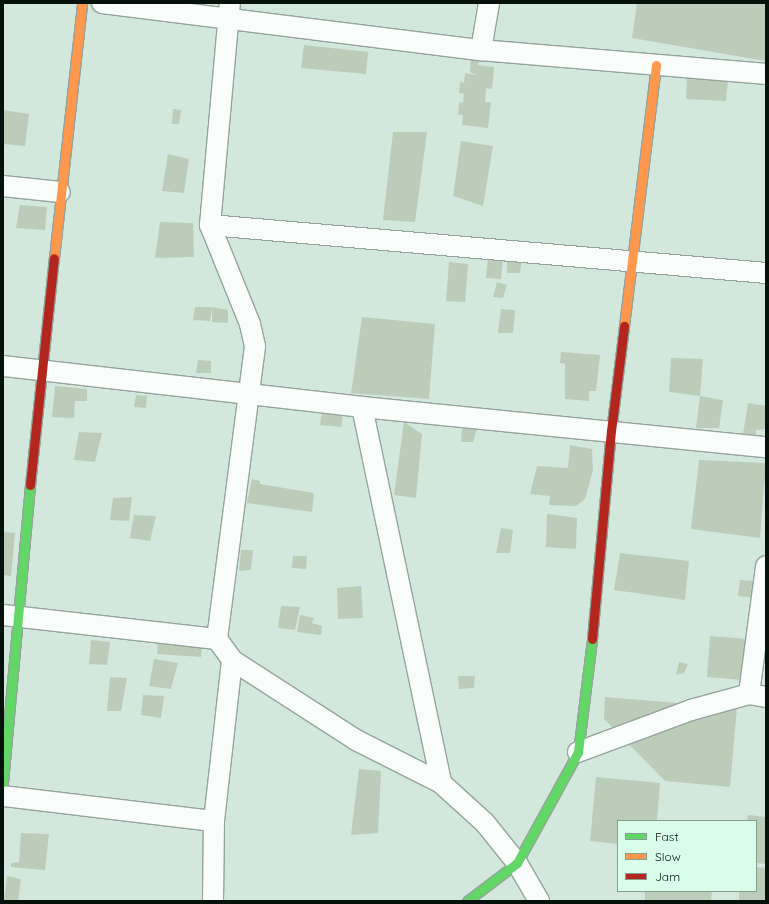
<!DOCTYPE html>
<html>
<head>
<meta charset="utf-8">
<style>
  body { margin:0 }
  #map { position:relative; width:769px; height:904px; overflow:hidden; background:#d3e8dd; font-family:Quicksand,sans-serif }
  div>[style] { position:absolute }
  .building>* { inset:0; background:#bbccb8 }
  .roads { filter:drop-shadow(1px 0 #94a49c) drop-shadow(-1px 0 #94a49c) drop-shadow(0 1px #94a49c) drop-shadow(0 -1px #94a49c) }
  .street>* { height:20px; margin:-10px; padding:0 10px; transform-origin:10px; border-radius:10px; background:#f8fcfa }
  .fast>* { height:9px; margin:-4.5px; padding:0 4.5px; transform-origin:4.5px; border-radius:4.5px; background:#63d668 }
  .slow>* { height:9px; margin:-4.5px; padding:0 4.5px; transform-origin:4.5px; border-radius:4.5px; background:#ff974d }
  .jam>* { height:9px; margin:-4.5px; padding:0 4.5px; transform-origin:4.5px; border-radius:4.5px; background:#b3261e }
  span { translate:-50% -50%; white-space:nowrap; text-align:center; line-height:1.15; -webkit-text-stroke:4px #d8feea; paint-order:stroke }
  .frame { position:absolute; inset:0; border:4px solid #05110b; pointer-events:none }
  .legend { position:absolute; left:617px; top:820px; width:140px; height:72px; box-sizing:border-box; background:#d8feea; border:1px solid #849f91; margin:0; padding:5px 7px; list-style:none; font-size:12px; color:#05110b }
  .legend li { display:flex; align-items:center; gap:8px; height:20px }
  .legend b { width:20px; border:1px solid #849f91 }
</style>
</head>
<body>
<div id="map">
  <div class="building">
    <i style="clip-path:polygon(637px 3px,766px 3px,766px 61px,632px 38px)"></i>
    <i style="clip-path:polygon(304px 45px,368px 52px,366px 74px,301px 68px)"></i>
    <i style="clip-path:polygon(471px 59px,479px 60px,478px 65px,494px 67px,492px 89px,486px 88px,485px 102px,491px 102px,488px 128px,462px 125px,463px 115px,458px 114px,459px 102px,463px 103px,464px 94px,459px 93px,460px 82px,464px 83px,465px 73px,477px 75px,470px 72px)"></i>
    <i style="clip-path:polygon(687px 78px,728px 80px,726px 101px,686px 99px)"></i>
    <i style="clip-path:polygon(173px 109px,181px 110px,179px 124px,172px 124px)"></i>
    <i style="clip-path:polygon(3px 110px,29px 114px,25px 146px,3px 144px)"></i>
    <i style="clip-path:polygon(393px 132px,427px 132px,415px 222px,383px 220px)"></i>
    <i style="clip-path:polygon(461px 141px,493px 146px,483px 206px,453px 196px)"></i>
    <i style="clip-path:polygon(168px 154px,189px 159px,184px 193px,162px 191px)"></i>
    <i style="clip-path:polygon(20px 205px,47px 207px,45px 230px,16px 228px)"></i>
    <i style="clip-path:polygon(160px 222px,193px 223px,194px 257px,155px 258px)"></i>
    <i style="clip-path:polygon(488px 258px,503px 258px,501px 279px,486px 278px)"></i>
    <i style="clip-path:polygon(507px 259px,522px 260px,520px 273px,507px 273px)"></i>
    <i style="clip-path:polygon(449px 262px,468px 264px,465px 302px,446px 301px)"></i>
    <i style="clip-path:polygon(497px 282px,507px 285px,503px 298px,493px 297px)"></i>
    <i style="clip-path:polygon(195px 307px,212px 307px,210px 321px,193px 320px)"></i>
    <i style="clip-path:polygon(212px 307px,228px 310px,228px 323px,212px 322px)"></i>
    <i style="clip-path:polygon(501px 309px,515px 310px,513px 333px,498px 333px)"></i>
    <i style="clip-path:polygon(362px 317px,435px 324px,429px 399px,351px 393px)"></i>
    <i style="clip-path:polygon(561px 352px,600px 355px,596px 391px,589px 391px,589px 401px,565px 399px,565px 364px,560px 363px)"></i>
    <i style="clip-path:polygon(671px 358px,703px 359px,700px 396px,669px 392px)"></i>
    <i style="clip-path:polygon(198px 360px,211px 361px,211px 373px,196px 373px)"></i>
    <i style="clip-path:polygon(55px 386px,87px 389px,87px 401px,75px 401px,74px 418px,52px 417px)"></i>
    <i style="clip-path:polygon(136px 395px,147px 396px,146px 408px,134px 407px)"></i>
    <i style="clip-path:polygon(700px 396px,723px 400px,719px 428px,696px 428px)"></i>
    <i style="clip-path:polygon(748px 403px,766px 406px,766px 429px,756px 430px,756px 435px,743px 434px)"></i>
    <i style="clip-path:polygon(322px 413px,343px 416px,341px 427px,320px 425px)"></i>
    <i style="clip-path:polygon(404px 422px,422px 434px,416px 498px,394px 495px)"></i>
    <i style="clip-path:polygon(462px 429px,477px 429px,473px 442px,461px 442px)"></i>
    <i style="clip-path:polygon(79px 432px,102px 433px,95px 462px,74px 460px)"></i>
    <i style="clip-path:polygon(570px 445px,592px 449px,593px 470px,585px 499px,576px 506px,549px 505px,550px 496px,530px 494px,537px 466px,568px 468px)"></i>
    <i style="clip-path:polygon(699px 460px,766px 463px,760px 538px,691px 529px)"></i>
    <i style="clip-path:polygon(252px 479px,260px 481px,260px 484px,314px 493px,312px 512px,247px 503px)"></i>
    <i style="clip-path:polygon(132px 497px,129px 521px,110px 520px,113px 498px)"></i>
    <i style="clip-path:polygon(547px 514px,577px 518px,576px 549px,546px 547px)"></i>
    <i style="clip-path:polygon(134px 515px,156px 516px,150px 541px,130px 538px)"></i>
    <i style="clip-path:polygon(501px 528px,513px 530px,510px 553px,496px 553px)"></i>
    <i style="clip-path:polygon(3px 532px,15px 533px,11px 576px,3px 575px)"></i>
    <i style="clip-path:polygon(241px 550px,253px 550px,251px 570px,239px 571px)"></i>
    <i style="clip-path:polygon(620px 553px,689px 561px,685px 600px,614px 590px)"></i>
    <i style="clip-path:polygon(293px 556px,307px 556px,306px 569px,292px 568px)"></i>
    <i style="clip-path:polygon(740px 580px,757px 581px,756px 598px,738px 596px)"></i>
    <i style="clip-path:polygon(361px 586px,363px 618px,338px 619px,337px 588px)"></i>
    <i style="clip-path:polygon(281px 606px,300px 607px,295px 630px,278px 628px)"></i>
    <i style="clip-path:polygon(300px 615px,314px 618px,312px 623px,322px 626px,321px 635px,297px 632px)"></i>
    <i style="clip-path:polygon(710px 636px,747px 639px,743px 680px,707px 677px)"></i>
    <i style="clip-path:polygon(91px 640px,110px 642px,107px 665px,89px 664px)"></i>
    <i style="clip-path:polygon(158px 643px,202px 646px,201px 657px,157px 654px)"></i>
    <i style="clip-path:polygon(154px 659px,178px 663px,171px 689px,149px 686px)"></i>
    <i style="clip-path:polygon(679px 662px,688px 664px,684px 673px,676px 675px)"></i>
    <i style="clip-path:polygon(458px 676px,475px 676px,474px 688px,459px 689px)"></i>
    <i style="clip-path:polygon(110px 677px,127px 678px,121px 711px,107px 711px)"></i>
    <i style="clip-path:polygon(143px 695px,164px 696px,161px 718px,141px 715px)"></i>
    <i style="clip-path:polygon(605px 697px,737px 708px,730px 787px,665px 781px,604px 719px)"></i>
    <i style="clip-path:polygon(359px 769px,381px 771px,378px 833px,351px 835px)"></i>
    <i style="clip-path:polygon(596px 777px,660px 783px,657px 821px,618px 821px,618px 844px,590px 841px)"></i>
    <i style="clip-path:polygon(748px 815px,766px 817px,766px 864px,756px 863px,756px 821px,747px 821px)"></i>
    <i style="clip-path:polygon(21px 833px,49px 834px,45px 870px,11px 867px,11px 863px,19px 862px)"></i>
    <i style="clip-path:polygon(756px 867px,766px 868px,766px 901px,739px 901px,739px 891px,756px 891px)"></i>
    <i style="clip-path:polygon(7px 876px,21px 879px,18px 901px,4px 901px)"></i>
    <i style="clip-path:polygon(645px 891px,712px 891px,711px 901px,645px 901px)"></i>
  </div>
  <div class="roads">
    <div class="street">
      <i style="left:102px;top:3px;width:382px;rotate:7.1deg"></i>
      <i style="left:481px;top:50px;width:286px;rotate:4.8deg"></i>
      <i style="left:481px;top:50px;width:48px;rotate:-80.3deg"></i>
      <i style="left:3px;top:186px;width:57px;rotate:6deg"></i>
      <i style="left:210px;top:225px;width:558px;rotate:4.93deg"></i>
      <i style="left:3px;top:366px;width:361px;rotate:6.5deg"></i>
      <i style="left:362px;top:407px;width:406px;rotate:5.7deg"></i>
      <i style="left:362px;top:407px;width:384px;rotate:78.1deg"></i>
      <i style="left:3px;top:615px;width:215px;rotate:6.4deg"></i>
      <i style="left:217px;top:639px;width:26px;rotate:54deg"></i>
      <i style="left:232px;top:660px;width:148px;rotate:32.8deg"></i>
      <i style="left:356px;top:740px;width:95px;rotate:26.8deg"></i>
      <i style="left:441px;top:783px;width:59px;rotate:42.3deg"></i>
      <i style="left:485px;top:823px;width:51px;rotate:51.3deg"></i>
      <i style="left:517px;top:863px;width:44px;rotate:59.9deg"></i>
      <i style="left:217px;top:639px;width:295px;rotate:-82.6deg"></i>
      <i style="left:255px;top:346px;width:23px;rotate:-103deg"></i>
      <i style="left:250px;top:324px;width:107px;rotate:-112deg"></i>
      <i style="left:210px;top:225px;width:223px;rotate:-84.9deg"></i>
      <i style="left:749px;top:694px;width:129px;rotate:-82.4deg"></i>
      <i style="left:578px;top:752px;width:121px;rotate:-20.4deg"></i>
      <i style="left:691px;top:710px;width:60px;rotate:-15.4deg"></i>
      <i style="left:749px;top:694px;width:17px;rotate:10deg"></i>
      <i style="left:3px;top:796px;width:212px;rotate:6.8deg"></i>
      <i style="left:213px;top:901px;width:80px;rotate:-89.3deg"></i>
      <i style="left:214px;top:821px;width:162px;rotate:-83.6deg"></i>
    </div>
    <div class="fast">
      <i style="left:3px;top:782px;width:298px;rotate:-84.8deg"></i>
      <i style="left:467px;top:901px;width:63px;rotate:-37.2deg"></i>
      <i style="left:517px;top:863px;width:127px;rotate:-61.2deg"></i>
      <i style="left:578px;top:752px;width:114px;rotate:-82.9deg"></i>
    </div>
    <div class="slow">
      <i style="left:54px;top:258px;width:257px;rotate:-83.7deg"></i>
      <i style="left:624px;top:326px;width:263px;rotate:-83deg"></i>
    </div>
    <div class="jam">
      <i style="left:30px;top:485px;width:228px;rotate:-84deg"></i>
      <i style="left:592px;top:639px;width:209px;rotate:-84.8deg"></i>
      <i style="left:611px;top:431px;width:106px;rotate:-82.9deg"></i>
    </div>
  </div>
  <div class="frame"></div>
  <ul class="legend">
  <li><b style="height:5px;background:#63d668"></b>Fast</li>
  <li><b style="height:5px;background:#ff974d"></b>Slow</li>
  <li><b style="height:5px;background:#b3261e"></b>Jam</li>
  </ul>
</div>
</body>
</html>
